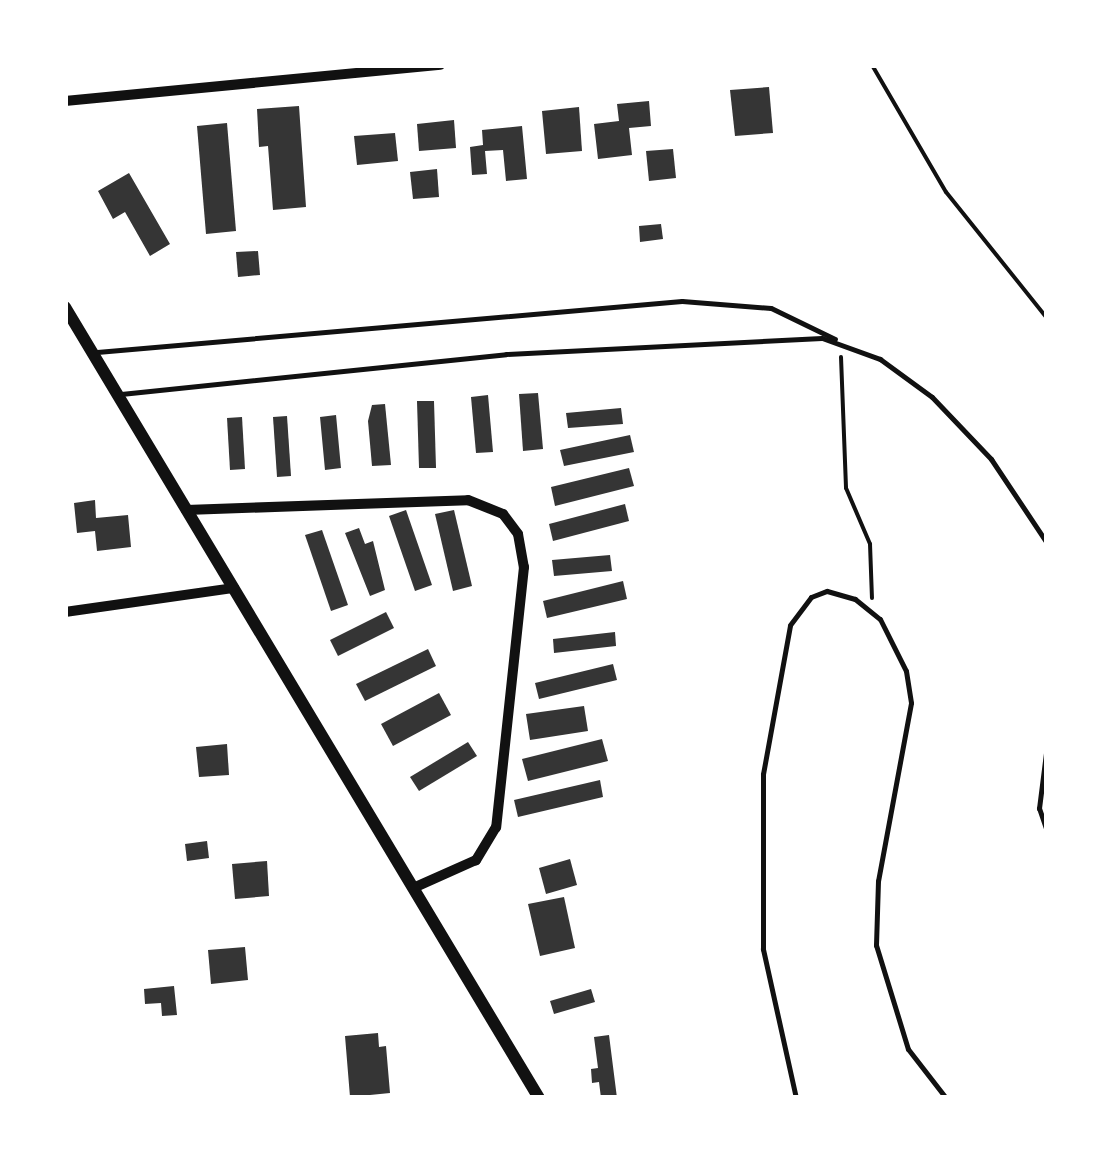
<!DOCTYPE html>
<html>
<head>
<meta charset="utf-8">
<style>
  body { margin:0 }
  #map { position:relative; width:1112px; height:1163px; overflow:hidden; background:#fff; font-family:Arial,sans-serif }
  div>[style] { position:absolute }
  .building>* { inset:0; background:#353535 }
  .path>* { height:4px; margin:-2px; padding:0 2px; transform-origin:2px; border-radius:2px; background:#111 }
  .service>* { height:5px; margin:-2.5px; padding:0 2.5px; transform-origin:2.5px; border-radius:2.5px; background:#111 }
  .minor>* { height:10px; margin:-5px; padding:0 5px; transform-origin:5px; border-radius:5px; background:#111 }
  .tertiary>* { height:12px; margin:-6px; padding:0 6px; transform-origin:6px; border-radius:6px; background:#111 }
  span { translate:-50% -50%; white-space:nowrap; text-align:center; line-height:1.15; -webkit-text-stroke:10px #fff; paint-order:stroke }
  .frame { position:absolute; inset:0; border:68px solid #fff; pointer-events:none }
</style>
</head>
<body>
<div id="map">
  <div class="building">
    <i style="clip-path:polygon(769px 87px,773px 133px,735px 136px,730px 90px)"></i>
    <i style="clip-path:polygon(649px 101px,651px 126px,629px 128px,632px 155px,598px 159px,594px 124px,619px 121px,617px 104px)"></i>
    <i style="clip-path:polygon(299px 106px,306px 207px,273px 210px,268px 146px,259px 147px,257px 109px)"></i>
    <i style="clip-path:polygon(579px 107px,582px 151px,546px 154px,542px 111px)"></i>
    <i style="clip-path:polygon(454px 120px,456px 148px,419px 151px,417px 124px)"></i>
    <i style="clip-path:polygon(227px 123px,236px 231px,206px 234px,197px 126px)"></i>
    <i style="clip-path:polygon(522px 126px,527px 179px,506px 181px,503px 150px,485px 151px,487px 174px,472px 175px,470px 147px,483px 145px,482px 130px)"></i>
    <i style="clip-path:polygon(395px 133px,398px 161px,357px 165px,354px 136px)"></i>
    <i style="clip-path:polygon(673px 149px,676px 178px,649px 181px,646px 151px)"></i>
    <i style="clip-path:polygon(437px 169px,439px 197px,413px 199px,410px 172px)"></i>
    <i style="clip-path:polygon(129px 173px,170px 244px,150px 256px,125px 212px,113px 219px,98px 191px)"></i>
    <i style="clip-path:polygon(661px 224px,663px 239px,640px 242px,639px 226px)"></i>
    <i style="clip-path:polygon(258px 251px,260px 275px,238px 277px,236px 252px)"></i>
    <i style="clip-path:polygon(538px 393px,543px 449px,523px 451px,519px 394px)"></i>
    <i style="clip-path:polygon(488px 395px,493px 452px,476px 453px,471px 397px)"></i>
    <i style="clip-path:polygon(417px 401px,434px 401px,436px 468px,419px 468px)"></i>
    <i style="clip-path:polygon(385px 404px,391px 465px,372px 466px,368px 421px,372px 405px)"></i>
    <i style="clip-path:polygon(621px 408px,623px 424px,568px 428px,566px 413px)"></i>
    <i style="clip-path:polygon(336px 415px,341px 468px,325px 470px,320px 417px)"></i>
    <i style="clip-path:polygon(287px 416px,291px 476px,277px 477px,273px 417px)"></i>
    <i style="clip-path:polygon(242px 417px,245px 469px,230px 470px,227px 418px)"></i>
    <i style="clip-path:polygon(630px 435px,634px 452px,564px 466px,560px 450px)"></i>
    <i style="clip-path:polygon(629px 468px,634px 486px,555px 506px,551px 487px)"></i>
    <i style="clip-path:polygon(95px 500px,96px 518px,128px 515px,131px 547px,97px 551px,95px 531px,77px 533px,74px 503px)"></i>
    <i style="clip-path:polygon(625px 504px,629px 521px,553px 541px,549px 524px)"></i>
    <i style="clip-path:polygon(406px 510px,432px 585px,415px 591px,389px 516px)"></i>
    <i style="clip-path:polygon(454px 510px,472px 586px,453px 591px,435px 514px)"></i>
    <i style="clip-path:polygon(359px 528px,365px 544px,373px 541px,385px 590px,370px 596px,345px 533px)"></i>
    <i style="clip-path:polygon(322px 530px,348px 605px,331px 611px,305px 535px)"></i>
    <i style="clip-path:polygon(610px 555px,612px 571px,554px 576px,552px 560px)"></i>
    <i style="clip-path:polygon(623px 581px,627px 599px,547px 618px,543px 601px)"></i>
    <i style="clip-path:polygon(386px 612px,394px 628px,338px 656px,330px 640px)"></i>
    <i style="clip-path:polygon(615px 632px,616px 646px,554px 653px,553px 639px)"></i>
    <i style="clip-path:polygon(428px 649px,436px 666px,365px 701px,356px 684px)"></i>
    <i style="clip-path:polygon(613px 664px,617px 680px,539px 699px,535px 683px)"></i>
    <i style="clip-path:polygon(439px 693px,451px 715px,393px 746px,381px 724px)"></i>
    <i style="clip-path:polygon(584px 706px,588px 731px,530px 740px,526px 714px)"></i>
    <i style="clip-path:polygon(602px 739px,608px 761px,528px 781px,522px 759px)"></i>
    <i style="clip-path:polygon(468px 742px,477px 756px,419px 791px,410px 777px)"></i>
    <i style="clip-path:polygon(227px 744px,229px 775px,199px 777px,196px 747px)"></i>
    <i style="clip-path:polygon(600px 780px,603px 797px,518px 817px,514px 800px)"></i>
    <i style="clip-path:polygon(207px 841px,209px 858px,187px 861px,185px 844px)"></i>
    <i style="clip-path:polygon(570px 859px,577px 885px,546px 894px,539px 868px)"></i>
    <i style="clip-path:polygon(267px 861px,269px 896px,235px 899px,232px 864px)"></i>
    <i style="clip-path:polygon(564px 897px,575px 948px,540px 956px,528px 904px)"></i>
    <i style="clip-path:polygon(245px 947px,248px 980px,211px 984px,208px 950px)"></i>
    <i style="clip-path:polygon(174px 986px,177px 1015px,162px 1016px,161px 1003px,145px 1004px,144px 989px)"></i>
    <i style="clip-path:polygon(591px 989px,595px 1002px,554px 1014px,550px 1001px)"></i>
    <i style="clip-path:polygon(378px 1033px,379px 1047px,386px 1046px,390px 1093px,350px 1097px,345px 1036px)"></i>
    <i style="clip-path:polygon(609px 1035px,617px 1098px,601px 1098px,599px 1082px,592px 1083px,591px 1069px,598px 1068px,594px 1037px)"></i>
  </div>
  <div class="path">
    <i style="left:872px;top:65px;width:147px;rotate:59.8deg"></i>
    <i style="left:946px;top:192px;width:161px;rotate:51.3deg"></i>
    <i style="left:841px;top:357px;width:131px;rotate:87.8deg"></i>
    <i style="left:846px;top:488px;width:61px;rotate:66.8deg"></i>
    <i style="left:870px;top:544px;width:54px;rotate:87.9deg"></i>
  </div>
  <div class="service">
    <i style="left:97px;top:352px;width:587px;rotate:-4.98deg"></i>
    <i style="left:682px;top:301px;width:89px;rotate:4.5deg"></i>
    <i style="left:771px;top:308px;width:71px;rotate:25.8deg"></i>
    <i style="left:121px;top:394px;width:387px;rotate:-5.9deg"></i>
    <i style="left:506px;top:354px;width:316px;rotate:-2.9deg"></i>
    <i style="left:822px;top:338px;width:62px;rotate:19.9deg"></i>
    <i style="left:880px;top:359px;width:64px;rotate:36.2deg"></i>
    <i style="left:932px;top:397px;width:86px;rotate:46.4deg"></i>
    <i style="left:991px;top:459px;width:101px;rotate:56.3deg"></i>
    <i style="left:1047px;top:745px;width:64px;rotate:97.2deg"></i>
    <i style="left:1039px;top:808px;width:24px;rotate:71deg"></i>
    <i style="left:796px;top:1098px;width:153px;rotate:-102.5deg"></i>
    <i style="left:763px;top:949px;width:175px;rotate:-90deg"></i>
    <i style="left:763px;top:774px;width:151px;rotate:-79.7deg"></i>
    <i style="left:790px;top:625px;width:35px;rotate:-53deg"></i>
    <i style="left:811px;top:597px;width:17px;rotate:-21deg"></i>
    <i style="left:827px;top:591px;width:29px;rotate:16deg"></i>
    <i style="left:855px;top:599px;width:32px;rotate:39deg"></i>
    <i style="left:880px;top:619px;width:58px;rotate:63.4deg"></i>
    <i style="left:906px;top:671px;width:32px;rotate:81deg"></i>
    <i style="left:911px;top:703px;width:181px;rotate:100.5deg"></i>
    <i style="left:878px;top:881px;width:64px;rotate:91.8deg"></i>
    <i style="left:876px;top:945px;width:109px;rotate:72.9deg"></i>
    <i style="left:908px;top:1049px;width:62px;rotate:52.2deg"></i>
  </div>
  <div class="minor">
    <i style="left:65px;top:101px;width:377px;rotate:-5.5deg"></i>
    <i style="left:186px;top:510px;width:282px;rotate:-2deg"></i>
    <i style="left:468px;top:500px;width:38px;rotate:22deg"></i>
    <i style="left:503px;top:514px;width:25px;rotate:53deg"></i>
    <i style="left:518px;top:534px;width:34px;rotate:80deg"></i>
    <i style="left:524px;top:567px;width:262px;rotate:96.1deg"></i>
    <i style="left:496px;top:827px;width:39px;rotate:121deg"></i>
    <i style="left:476px;top:860px;width:69px;rotate:156deg"></i>
    <i style="left:65px;top:612px;width:171px;rotate:-8.1deg"></i>
  </div>
  <div class="tertiary">
    <i style="left:65px;top:307px;width:922px;rotate:59.07deg"></i>
  </div>
  <div class="frame"></div>
</div>
</body>
</html>
